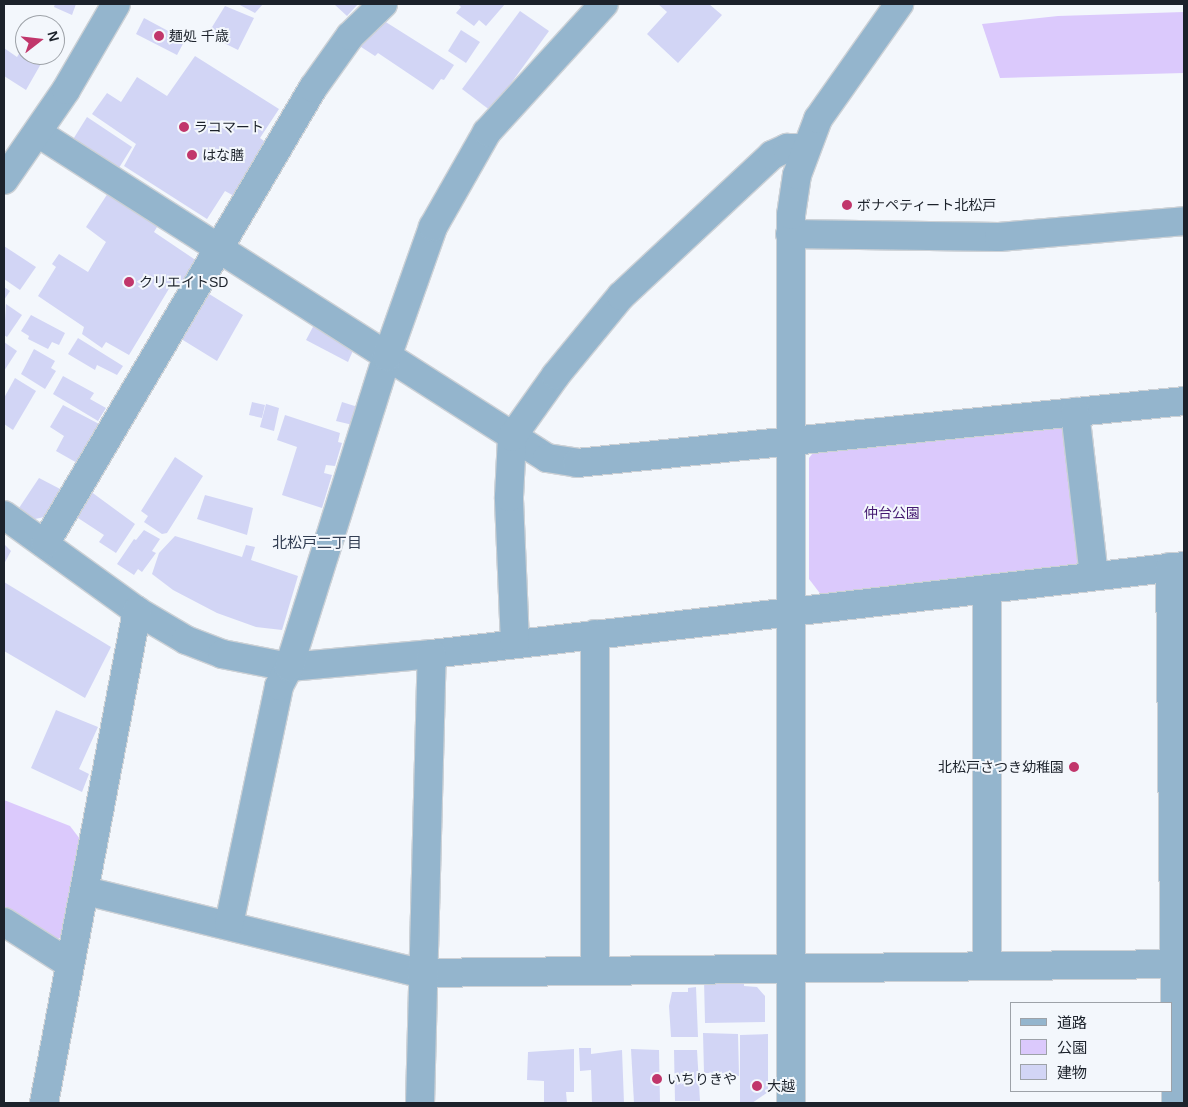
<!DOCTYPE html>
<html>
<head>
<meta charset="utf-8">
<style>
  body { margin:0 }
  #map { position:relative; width:1188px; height:1107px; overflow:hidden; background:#f3f7fc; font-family:Arial,"Noto Sans JP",sans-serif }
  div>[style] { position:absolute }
  .green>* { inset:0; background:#dbc9fc }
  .building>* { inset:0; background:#d2d5f5 }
  .roads { filter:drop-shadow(1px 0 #ccd1d6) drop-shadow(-1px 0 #ccd1d6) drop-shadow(0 1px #ccd1d6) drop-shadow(0 -1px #ccd1d6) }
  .minor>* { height:28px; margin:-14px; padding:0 14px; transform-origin:14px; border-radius:14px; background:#94b5cd }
  .dots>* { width:14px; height:14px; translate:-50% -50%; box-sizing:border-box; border:2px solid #f3f7fc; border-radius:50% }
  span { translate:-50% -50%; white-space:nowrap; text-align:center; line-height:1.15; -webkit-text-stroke:4px #f3f7fc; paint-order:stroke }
  .poi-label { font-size:14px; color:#1c222b }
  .left { translate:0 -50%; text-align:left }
  .right { translate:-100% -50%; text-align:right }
  .park-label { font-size:14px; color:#431870 }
  .neighbourhood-label { font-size:15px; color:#323e53 }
  .frame { position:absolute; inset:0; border:5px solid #1c222b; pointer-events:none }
  .legend { position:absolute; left:1010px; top:1002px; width:162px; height:90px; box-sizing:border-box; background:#f3f7fc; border:1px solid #9da2a8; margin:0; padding:6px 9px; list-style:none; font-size:15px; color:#1c222b }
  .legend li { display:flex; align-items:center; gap:10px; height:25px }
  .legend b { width:25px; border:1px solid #9da2a8 }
  .north { position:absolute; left:15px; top:15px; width:50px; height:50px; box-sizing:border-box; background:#f3f7fc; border:1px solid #9da2a8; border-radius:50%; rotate:74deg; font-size:14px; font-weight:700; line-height:20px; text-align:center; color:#1c222b }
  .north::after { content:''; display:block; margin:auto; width:18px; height:22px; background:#c1366b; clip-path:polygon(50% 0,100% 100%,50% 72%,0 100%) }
</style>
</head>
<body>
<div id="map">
  <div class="green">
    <i style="clip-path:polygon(1184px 12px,1184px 73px,1000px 78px,982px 24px,1058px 16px)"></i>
    <i style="clip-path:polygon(1058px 420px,1068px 429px,1084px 552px,1077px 565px,822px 596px,809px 579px,809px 458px,817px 448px)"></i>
    <i style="clip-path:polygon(4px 800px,70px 826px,86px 847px,69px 934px,53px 941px,4px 910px)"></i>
  </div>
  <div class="building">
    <i style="clip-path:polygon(55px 4px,76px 4px,72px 15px,54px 7px)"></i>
    <i style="clip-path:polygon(238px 4px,263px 4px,255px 13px)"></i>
    <i style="clip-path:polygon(334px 4px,358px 4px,347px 16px)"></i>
    <i style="clip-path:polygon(458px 4px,505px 4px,486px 26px,479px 20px,474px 26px,456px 13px,461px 7px)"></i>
    <i style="clip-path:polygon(658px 4px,709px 4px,722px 15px,678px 63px,647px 34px,667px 12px)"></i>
    <i style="clip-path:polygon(225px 6px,254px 18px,238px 50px,210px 36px,209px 32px)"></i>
    <i style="clip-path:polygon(520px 11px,549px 31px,491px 111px,462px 89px)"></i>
    <i style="clip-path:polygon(144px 18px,185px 40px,177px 55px,136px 34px)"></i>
    <i style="clip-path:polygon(381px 19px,454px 65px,444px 80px,441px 79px,433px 90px,378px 53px,375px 56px,358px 45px)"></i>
    <i style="clip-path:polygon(461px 30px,480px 42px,466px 63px,448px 51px)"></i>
    <i style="clip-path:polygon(4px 48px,17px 57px,22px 49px,25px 55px,32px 55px,42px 62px,26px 90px,4px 76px)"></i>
    <i style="clip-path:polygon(195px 56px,279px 109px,260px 138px,268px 144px,234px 196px,225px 191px,207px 219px,124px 166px,136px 144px,92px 114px,107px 93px,121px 102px,137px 77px,167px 96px)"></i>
    <i style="clip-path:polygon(87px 117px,132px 147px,117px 171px,72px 141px)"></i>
    <i style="clip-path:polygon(110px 190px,160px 222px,154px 232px,197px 261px,180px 287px,173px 282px,129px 355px,106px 342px,102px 348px,82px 334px,84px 327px,38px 296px,56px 267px,52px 264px,59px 254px,88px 272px,106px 242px,86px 227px)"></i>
    <i style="clip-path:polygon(4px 246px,36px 267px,20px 290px,4px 279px)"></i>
    <i style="clip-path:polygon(4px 287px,10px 291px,4px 300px)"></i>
    <i style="clip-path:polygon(206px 292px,243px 315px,217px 361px,178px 337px)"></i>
    <i style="clip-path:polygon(6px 304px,22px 315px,7px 337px,4px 335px)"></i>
    <i style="clip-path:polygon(31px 315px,65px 333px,59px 345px,52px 342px,48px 349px,28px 339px,29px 336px,21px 331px)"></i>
    <i style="clip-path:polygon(314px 325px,355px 346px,348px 362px,306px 340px)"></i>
    <i style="clip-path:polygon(78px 338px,123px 366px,117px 375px,97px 365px,95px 370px,68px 354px)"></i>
    <i style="clip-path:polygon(4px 342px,17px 351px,4px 371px)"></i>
    <i style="clip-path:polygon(34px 349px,55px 361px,51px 368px,56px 371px,45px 389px,21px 374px)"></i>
    <i style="clip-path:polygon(63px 376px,94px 393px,90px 399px,106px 408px,98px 421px,53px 394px)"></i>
    <i style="clip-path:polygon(15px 378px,36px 391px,13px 430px,4px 424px,4px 398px)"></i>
    <i style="clip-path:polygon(252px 402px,265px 405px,262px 418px,249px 415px)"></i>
    <i style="clip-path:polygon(342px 402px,361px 408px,357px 426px,336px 421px)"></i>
    <i style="clip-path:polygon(266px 404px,279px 408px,274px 431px,260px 427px)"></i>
    <i style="clip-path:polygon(63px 405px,101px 425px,79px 464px,56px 451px,64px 436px,50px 427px)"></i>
    <i style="clip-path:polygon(285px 415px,340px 433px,338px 442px,342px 443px,335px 466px,326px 465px,324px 473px,332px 475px,322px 508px,282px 495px,297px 447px,277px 440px)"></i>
    <i style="clip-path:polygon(175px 457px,203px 476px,167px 533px,162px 534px,144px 522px,148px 516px,141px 511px)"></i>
    <i style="clip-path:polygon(39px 478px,64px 491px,49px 516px,35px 519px,19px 508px)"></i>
    <i style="clip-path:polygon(90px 491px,135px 524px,116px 553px,99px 542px,104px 535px,75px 516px)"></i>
    <i style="clip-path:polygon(205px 495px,253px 508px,247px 535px,197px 519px)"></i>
    <i style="clip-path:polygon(144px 530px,160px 539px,152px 551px,156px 553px,142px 572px,138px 569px,134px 575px,117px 564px,134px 539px,136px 540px)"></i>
    <i style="clip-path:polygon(175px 536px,242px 557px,246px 545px,255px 547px,251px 560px,298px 576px,282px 630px,256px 627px,217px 613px,173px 590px,152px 574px,159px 553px)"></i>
    <i style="clip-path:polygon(4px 544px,11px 551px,4px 564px)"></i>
    <i style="clip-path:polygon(4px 582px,111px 647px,85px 698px,4px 651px)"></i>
    <i style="clip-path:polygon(56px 710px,98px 727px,79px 769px,89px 774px,82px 792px,31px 768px)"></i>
    <i style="clip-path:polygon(704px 980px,744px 981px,744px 986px,757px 987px,765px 996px,765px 1022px,705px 1023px)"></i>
    <i style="clip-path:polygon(696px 987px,698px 1037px,671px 1037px,669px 1006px,672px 992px,688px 992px,688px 988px)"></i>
    <i style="clip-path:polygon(703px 1033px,738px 1034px,739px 1076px,715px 1077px,714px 1073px,704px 1073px)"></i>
    <i style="clip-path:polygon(768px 1034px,768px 1092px,752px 1103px,740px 1103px,740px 1035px)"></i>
    <i style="clip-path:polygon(579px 1048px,591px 1048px,591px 1054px,622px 1050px,624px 1103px,592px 1103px,591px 1070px,580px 1071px)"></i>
    <i style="clip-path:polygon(574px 1049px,574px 1092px,566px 1092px,567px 1103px,544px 1103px,544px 1081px,527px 1080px,528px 1052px)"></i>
    <i style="clip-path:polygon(631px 1049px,659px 1050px,660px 1103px,634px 1103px)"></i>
    <i style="clip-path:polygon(674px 1050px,697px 1050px,700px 1101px,675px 1101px)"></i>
  </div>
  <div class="roads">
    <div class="minor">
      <i style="left:38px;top:133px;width:604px;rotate:32.56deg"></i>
      <i style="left:547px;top:458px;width:30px;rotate:9deg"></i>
      <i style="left:577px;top:463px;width:610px;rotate:-5.83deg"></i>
      <i style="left:4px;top:180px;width:109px;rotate:-55.4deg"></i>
      <i style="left:66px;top:90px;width:99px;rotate:-59.8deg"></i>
      <i style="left:790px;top:234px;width:209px;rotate:0.8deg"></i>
      <i style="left:999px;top:237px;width:186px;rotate:-4.9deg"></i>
      <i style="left:1075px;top:412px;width:165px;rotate:83.4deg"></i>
      <i style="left:4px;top:515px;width:164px;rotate:35.8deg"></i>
      <i style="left:137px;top:611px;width:57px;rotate:30.6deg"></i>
      <i style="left:186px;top:640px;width:39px;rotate:21deg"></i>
      <i style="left:222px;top:654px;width:68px;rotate:11deg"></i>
      <i style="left:289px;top:667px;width:144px;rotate:-5.2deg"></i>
      <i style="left:432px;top:654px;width:757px;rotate:-6.67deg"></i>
      <i style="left:45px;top:544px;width:529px;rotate:-59.56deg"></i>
      <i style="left:313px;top:88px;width:64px;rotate:-54.6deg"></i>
      <i style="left:350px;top:36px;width:46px;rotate:-44.1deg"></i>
      <i style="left:1170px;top:567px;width:536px;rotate:89.36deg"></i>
      <i style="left:987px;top:590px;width:375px;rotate:90deg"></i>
      <i style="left:515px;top:643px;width:146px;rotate:-92.4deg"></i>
      <i style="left:509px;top:497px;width:60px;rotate:-87.1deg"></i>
      <i style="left:512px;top:437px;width:76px;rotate:-54.6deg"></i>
      <i style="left:556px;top:375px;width:102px;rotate:-50.6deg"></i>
      <i style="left:621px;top:296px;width:207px;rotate:-43deg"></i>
      <i style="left:772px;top:155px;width:17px;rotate:-25deg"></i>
      <i style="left:787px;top:148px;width:17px"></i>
      <i style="left:86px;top:891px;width:345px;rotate:13.8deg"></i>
      <i style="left:421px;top:973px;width:763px;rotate:-0.68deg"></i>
      <i style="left:4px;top:922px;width:78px;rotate:32.5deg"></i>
      <i style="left:229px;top:924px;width:243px;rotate:-78.1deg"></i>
      <i style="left:279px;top:686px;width:21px;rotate:-62deg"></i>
      <i style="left:289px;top:667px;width:325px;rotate:-72.5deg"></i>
      <i style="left:387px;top:357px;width:138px;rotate:-70.5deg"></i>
      <i style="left:433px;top:227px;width:109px;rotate:-60.4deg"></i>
      <i style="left:487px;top:132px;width:173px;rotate:-47.6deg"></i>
      <i style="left:595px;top:970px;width:336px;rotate:-90deg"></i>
      <i style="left:44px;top:1103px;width:501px;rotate:-79.3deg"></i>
      <i style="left:420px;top:1103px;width:449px;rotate:-88.5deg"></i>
      <i style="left:791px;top:1103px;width:888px;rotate:-90deg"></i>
      <i style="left:791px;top:215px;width:40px;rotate:-81.5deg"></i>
      <i style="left:797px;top:175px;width:60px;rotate:-69.4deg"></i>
      <i style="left:818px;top:119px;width:141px;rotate:-54.8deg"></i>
    </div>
  </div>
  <div class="dots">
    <i style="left:159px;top:36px;background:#c1366b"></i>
    <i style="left:184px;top:127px;background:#c1366b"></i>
    <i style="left:192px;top:155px;background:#c1366b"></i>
    <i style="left:847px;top:205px;background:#c1366b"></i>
    <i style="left:129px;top:282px;background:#c1366b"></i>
    <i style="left:1074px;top:767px;background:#c1366b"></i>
    <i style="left:657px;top:1079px;background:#c1366b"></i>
    <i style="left:757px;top:1086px;background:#c1366b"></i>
  </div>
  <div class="poi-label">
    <span class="left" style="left:169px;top:36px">麺処 千歳</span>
    <span class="left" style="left:194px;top:127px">ラコマート</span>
    <span class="left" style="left:202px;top:155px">はな膳</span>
    <span class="left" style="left:857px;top:205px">ボナペティート北松戸</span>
    <span class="left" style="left:139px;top:282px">クリエイトSD</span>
    <span class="right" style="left:1064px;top:767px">北松戸さつき幼稚園</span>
    <span class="left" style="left:667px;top:1079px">いちりきや</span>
    <span class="left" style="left:767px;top:1086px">大越</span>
  </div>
  <div class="park-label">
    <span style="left:892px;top:513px">仲台公園</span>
  </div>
  <div class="neighbourhood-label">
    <span style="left:317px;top:543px">北松戸二丁目</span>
  </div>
  <div class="frame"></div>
  <ul class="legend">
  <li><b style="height:6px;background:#94b5cd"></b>道路</li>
  <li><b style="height:14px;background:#dbc9fc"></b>公園</li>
  <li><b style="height:14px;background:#d2d5f5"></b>建物</li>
  </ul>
  <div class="north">N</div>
</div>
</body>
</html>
